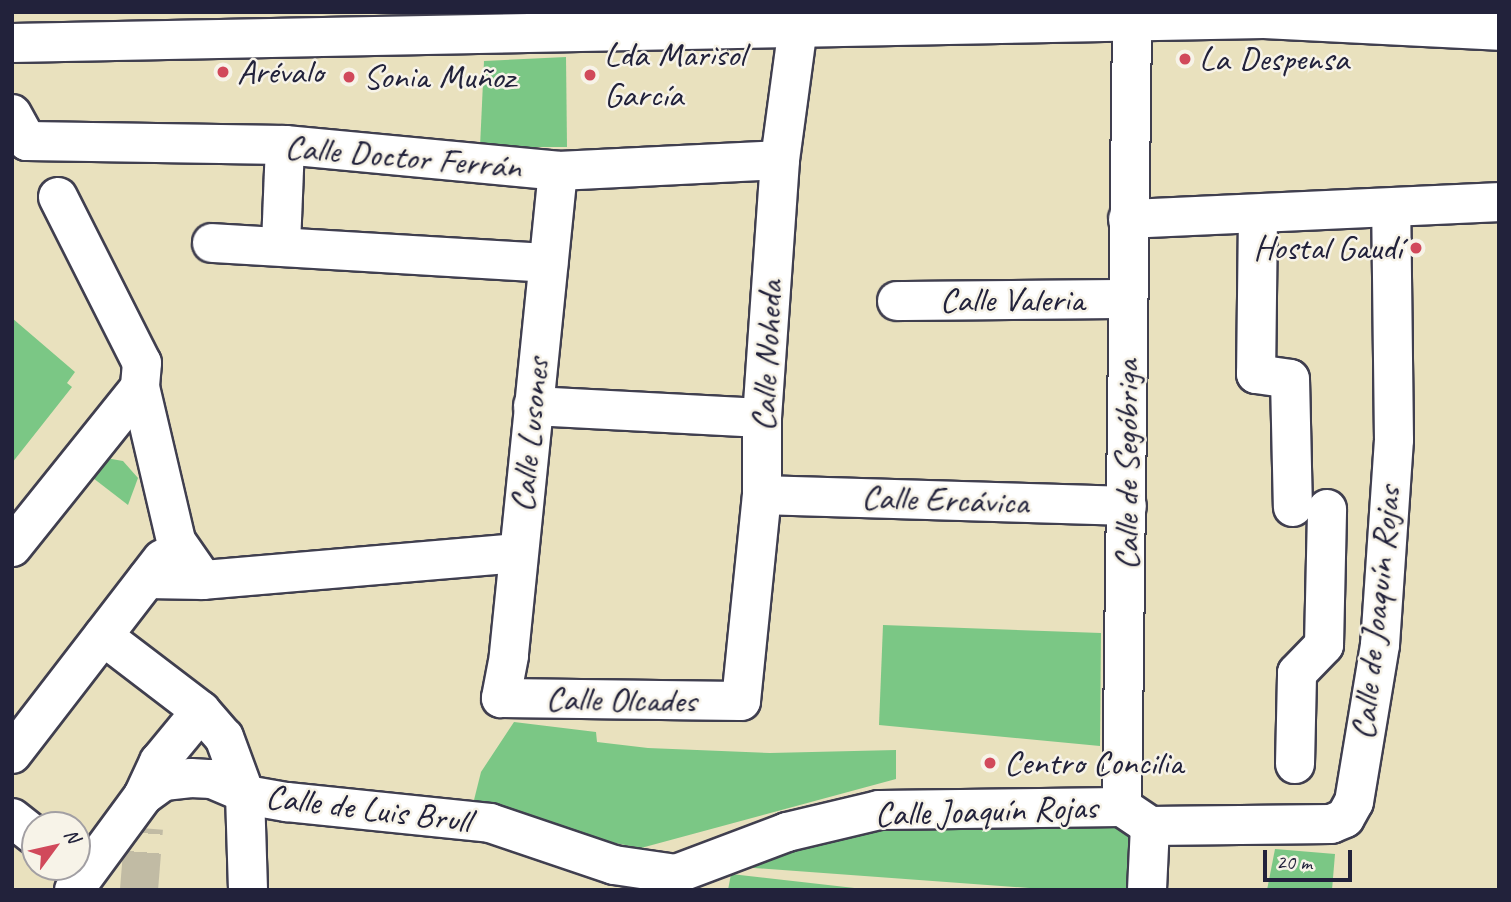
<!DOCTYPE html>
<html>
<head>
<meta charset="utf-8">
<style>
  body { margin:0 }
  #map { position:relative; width:1511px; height:902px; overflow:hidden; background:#e9e1be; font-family:Caveat,sans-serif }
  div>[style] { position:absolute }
  .green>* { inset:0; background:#7bc785 }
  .minor-tunnel>* { height:38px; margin-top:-19px; transform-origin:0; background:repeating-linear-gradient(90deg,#c1bba4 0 38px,transparent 0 57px) }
  .roads { filter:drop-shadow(2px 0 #403f4f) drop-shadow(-2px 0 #403f4f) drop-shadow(0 2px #403f4f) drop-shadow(0 -2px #403f4f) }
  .minor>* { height:38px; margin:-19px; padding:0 19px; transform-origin:19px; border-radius:19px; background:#fff }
  .dots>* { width:19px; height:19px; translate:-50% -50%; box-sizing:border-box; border:4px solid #f7f3e8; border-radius:50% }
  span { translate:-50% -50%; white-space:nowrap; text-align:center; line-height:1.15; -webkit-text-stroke:5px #f7f3e8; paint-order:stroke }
  .poi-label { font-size:35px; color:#22223b }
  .left { translate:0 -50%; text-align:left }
  .right { translate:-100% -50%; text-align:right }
  .street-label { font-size:35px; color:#22223b }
  .frame { position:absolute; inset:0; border:14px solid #22223b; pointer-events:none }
  .north { position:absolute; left:21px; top:811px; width:70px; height:70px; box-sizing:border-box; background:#f7f3e8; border:2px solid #a29fa3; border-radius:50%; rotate:57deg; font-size:19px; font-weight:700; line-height:28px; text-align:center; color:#22223b }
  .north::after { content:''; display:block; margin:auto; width:24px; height:32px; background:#d1495b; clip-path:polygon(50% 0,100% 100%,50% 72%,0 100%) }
  .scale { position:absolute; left:1263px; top:850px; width:89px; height:32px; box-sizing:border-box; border:4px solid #22223b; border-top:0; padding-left:9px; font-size:21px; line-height:24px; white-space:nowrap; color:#22223b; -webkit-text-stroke:5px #f7f3e8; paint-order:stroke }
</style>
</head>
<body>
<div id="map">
  <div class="green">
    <i style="clip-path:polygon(566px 57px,567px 147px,480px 147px,484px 61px)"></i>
    <i style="clip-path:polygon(12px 318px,75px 372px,67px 383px,72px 387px,12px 463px)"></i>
    <i style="clip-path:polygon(106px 458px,123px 461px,138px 478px,128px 505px,93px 478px)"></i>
    <i style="clip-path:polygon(883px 625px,1101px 633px,1100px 746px,879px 725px)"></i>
    <i style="clip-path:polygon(514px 722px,596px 732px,597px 742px,648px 748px,770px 753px,896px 750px,896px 779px,641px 848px,551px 831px,474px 800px,481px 772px)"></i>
    <i style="clip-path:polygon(1114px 814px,1135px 841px,1132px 890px,1056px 890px,741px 867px,882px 816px)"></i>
    <i style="clip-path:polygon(1275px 849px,1335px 854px,1332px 890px,1267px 890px)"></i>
    <i style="clip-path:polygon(731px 874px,872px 890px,728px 890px)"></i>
  </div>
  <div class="minor-tunnel">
    <i style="left:139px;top:890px;width:62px;rotate:-85.4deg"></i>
  </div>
  <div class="roads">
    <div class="minor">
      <i style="left:1132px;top:25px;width:782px;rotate:90.73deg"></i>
      <i style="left:1122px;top:807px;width:34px;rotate:34deg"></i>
      <i style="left:1150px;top:826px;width:64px;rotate:92.7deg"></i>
      <i style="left:12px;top:43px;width:1252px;rotate:-1.1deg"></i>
      <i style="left:1264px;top:19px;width:235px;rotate:2.9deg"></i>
      <i style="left:12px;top:114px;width:31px;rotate:61deg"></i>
      <i style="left:27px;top:141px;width:258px;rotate:0.9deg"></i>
      <i style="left:285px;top:145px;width:274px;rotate:5.4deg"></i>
      <i style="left:558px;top:171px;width:222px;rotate:-2.8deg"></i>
      <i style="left:558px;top:171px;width:487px;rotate:95.8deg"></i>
      <i style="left:509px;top:656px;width:43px;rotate:100.8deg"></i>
      <i style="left:501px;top:698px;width:240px;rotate:0.7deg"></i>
      <i style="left:741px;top:701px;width:207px;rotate:-84.2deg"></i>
      <i style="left:762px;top:495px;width:77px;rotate:-90deg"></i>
      <i style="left:762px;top:418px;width:259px;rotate:-86deg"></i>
      <i style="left:780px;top:160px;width:149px;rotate:-82.3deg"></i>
      <i style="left:58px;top:197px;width:186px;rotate:63.2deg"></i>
      <i style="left:142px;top:363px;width:24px;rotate:95deg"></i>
      <i style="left:140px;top:387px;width:158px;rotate:76.8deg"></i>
      <i style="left:176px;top:541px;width:47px;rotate:55.3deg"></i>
      <i style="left:1258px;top:215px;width:159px;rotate:90.7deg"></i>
      <i style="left:1256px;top:374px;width:34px;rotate:8deg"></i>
      <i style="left:1290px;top:379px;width:128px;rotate:88.7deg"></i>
      <i style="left:1128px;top:219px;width:371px;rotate:-2.6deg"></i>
      <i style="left:212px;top:243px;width:337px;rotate:3.4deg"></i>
      <i style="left:281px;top:245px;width:100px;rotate:-87.7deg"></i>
      <i style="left:897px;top:301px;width:229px;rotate:-0.5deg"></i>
      <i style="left:533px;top:406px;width:229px;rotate:3deg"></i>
      <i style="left:762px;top:495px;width:365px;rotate:1.7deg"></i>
      <i style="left:12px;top:547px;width:205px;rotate:-51.3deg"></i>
      <i style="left:147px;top:579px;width:56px;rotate:1deg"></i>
      <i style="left:203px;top:580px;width:315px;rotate:-4.9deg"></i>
      <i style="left:103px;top:636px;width:123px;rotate:37.4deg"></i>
      <i style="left:201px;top:711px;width:35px;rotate:49deg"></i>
      <i style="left:224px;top:737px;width:61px;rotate:69.8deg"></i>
      <i style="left:245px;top:794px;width:96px;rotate:88.2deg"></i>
      <i style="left:12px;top:754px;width:246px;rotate:-52.4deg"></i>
      <i style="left:1295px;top:764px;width:91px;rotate:-88.7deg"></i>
      <i style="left:1297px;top:673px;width:39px;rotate:-46deg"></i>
      <i style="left:1324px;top:645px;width:136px;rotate:-88.7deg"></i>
      <i style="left:143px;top:796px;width:38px;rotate:-65deg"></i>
      <i style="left:159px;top:762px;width:66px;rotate:-50.5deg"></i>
      <i style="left:12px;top:818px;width:29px;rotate:38deg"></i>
      <i style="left:1150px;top:826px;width:181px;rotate:-0.6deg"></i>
      <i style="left:1331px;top:824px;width:15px;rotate:-23deg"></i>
      <i style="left:1345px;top:818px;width:18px;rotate:-61deg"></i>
      <i style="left:1354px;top:802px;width:159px;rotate:-80.6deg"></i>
      <i style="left:1380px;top:645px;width:205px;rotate:-86.1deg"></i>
      <i style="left:1394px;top:440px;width:231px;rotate:-90.7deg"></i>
      <i style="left:74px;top:890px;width:117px;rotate:-53.7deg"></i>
      <i style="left:143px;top:796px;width:26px;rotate:-36deg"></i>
      <i style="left:164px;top:781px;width:27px;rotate:-6deg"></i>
      <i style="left:191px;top:778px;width:21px;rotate:3deg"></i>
      <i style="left:212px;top:779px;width:43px;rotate:23deg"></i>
      <i style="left:252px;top:796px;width:36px;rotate:10deg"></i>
      <i style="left:287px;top:802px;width:204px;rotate:5.9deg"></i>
      <i style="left:490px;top:823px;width:131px;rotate:18.7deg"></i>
      <i style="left:614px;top:865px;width:63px;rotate:8.3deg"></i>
      <i style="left:676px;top:874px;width:119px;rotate:-20.7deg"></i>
      <i style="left:787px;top:832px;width:95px;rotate:-13.4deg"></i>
      <i style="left:879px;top:810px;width:243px;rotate:-0.7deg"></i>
    </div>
  </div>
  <div class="dots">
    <i style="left:1185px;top:59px;background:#d1495b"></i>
    <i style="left:223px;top:72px;background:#d1495b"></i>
    <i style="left:590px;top:75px;background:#d1495b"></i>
    <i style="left:349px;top:77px;background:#d1495b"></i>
    <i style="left:1416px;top:248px;background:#d1495b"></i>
    <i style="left:990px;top:763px;background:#d1495b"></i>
  </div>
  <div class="poi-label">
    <span class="left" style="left:604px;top:75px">Lda Marisol<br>García</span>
    <span class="left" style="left:1199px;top:59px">La Despensa</span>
    <span class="left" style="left:237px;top:72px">Arévalo</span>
    <span class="left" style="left:363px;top:77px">Sonia Muñoz</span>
    <span class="right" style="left:1402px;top:248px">Hostal Gaudí</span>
    <span class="left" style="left:1004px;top:763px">Centro Concilia</span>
  </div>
  <div class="street-label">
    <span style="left:403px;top:157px;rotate:5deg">Calle Doctor Ferrán</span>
    <span style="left:1012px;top:300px">Calle Valeria</span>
    <span style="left:767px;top:356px;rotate:-87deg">Calle Noheda</span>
    <span style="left:530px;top:435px;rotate:-84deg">Calle Lusones</span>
    <span style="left:1127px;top:465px;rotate:-90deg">Calle de Segóbriga</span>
    <span style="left:945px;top:500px;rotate:2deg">Calle Ercávica</span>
    <span style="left:1376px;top:613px;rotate:-84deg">Calle de Joaquín Rojas</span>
    <span style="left:621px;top:700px;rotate:1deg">Calle Olcades</span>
    <span style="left:368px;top:809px;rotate:7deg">Calle de Luis Brull</span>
    <span style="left:986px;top:811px;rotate:-2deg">Calle Joaquín Rojas</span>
  </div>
  <div class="frame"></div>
  <div class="north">N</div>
  <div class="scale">20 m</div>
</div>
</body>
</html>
